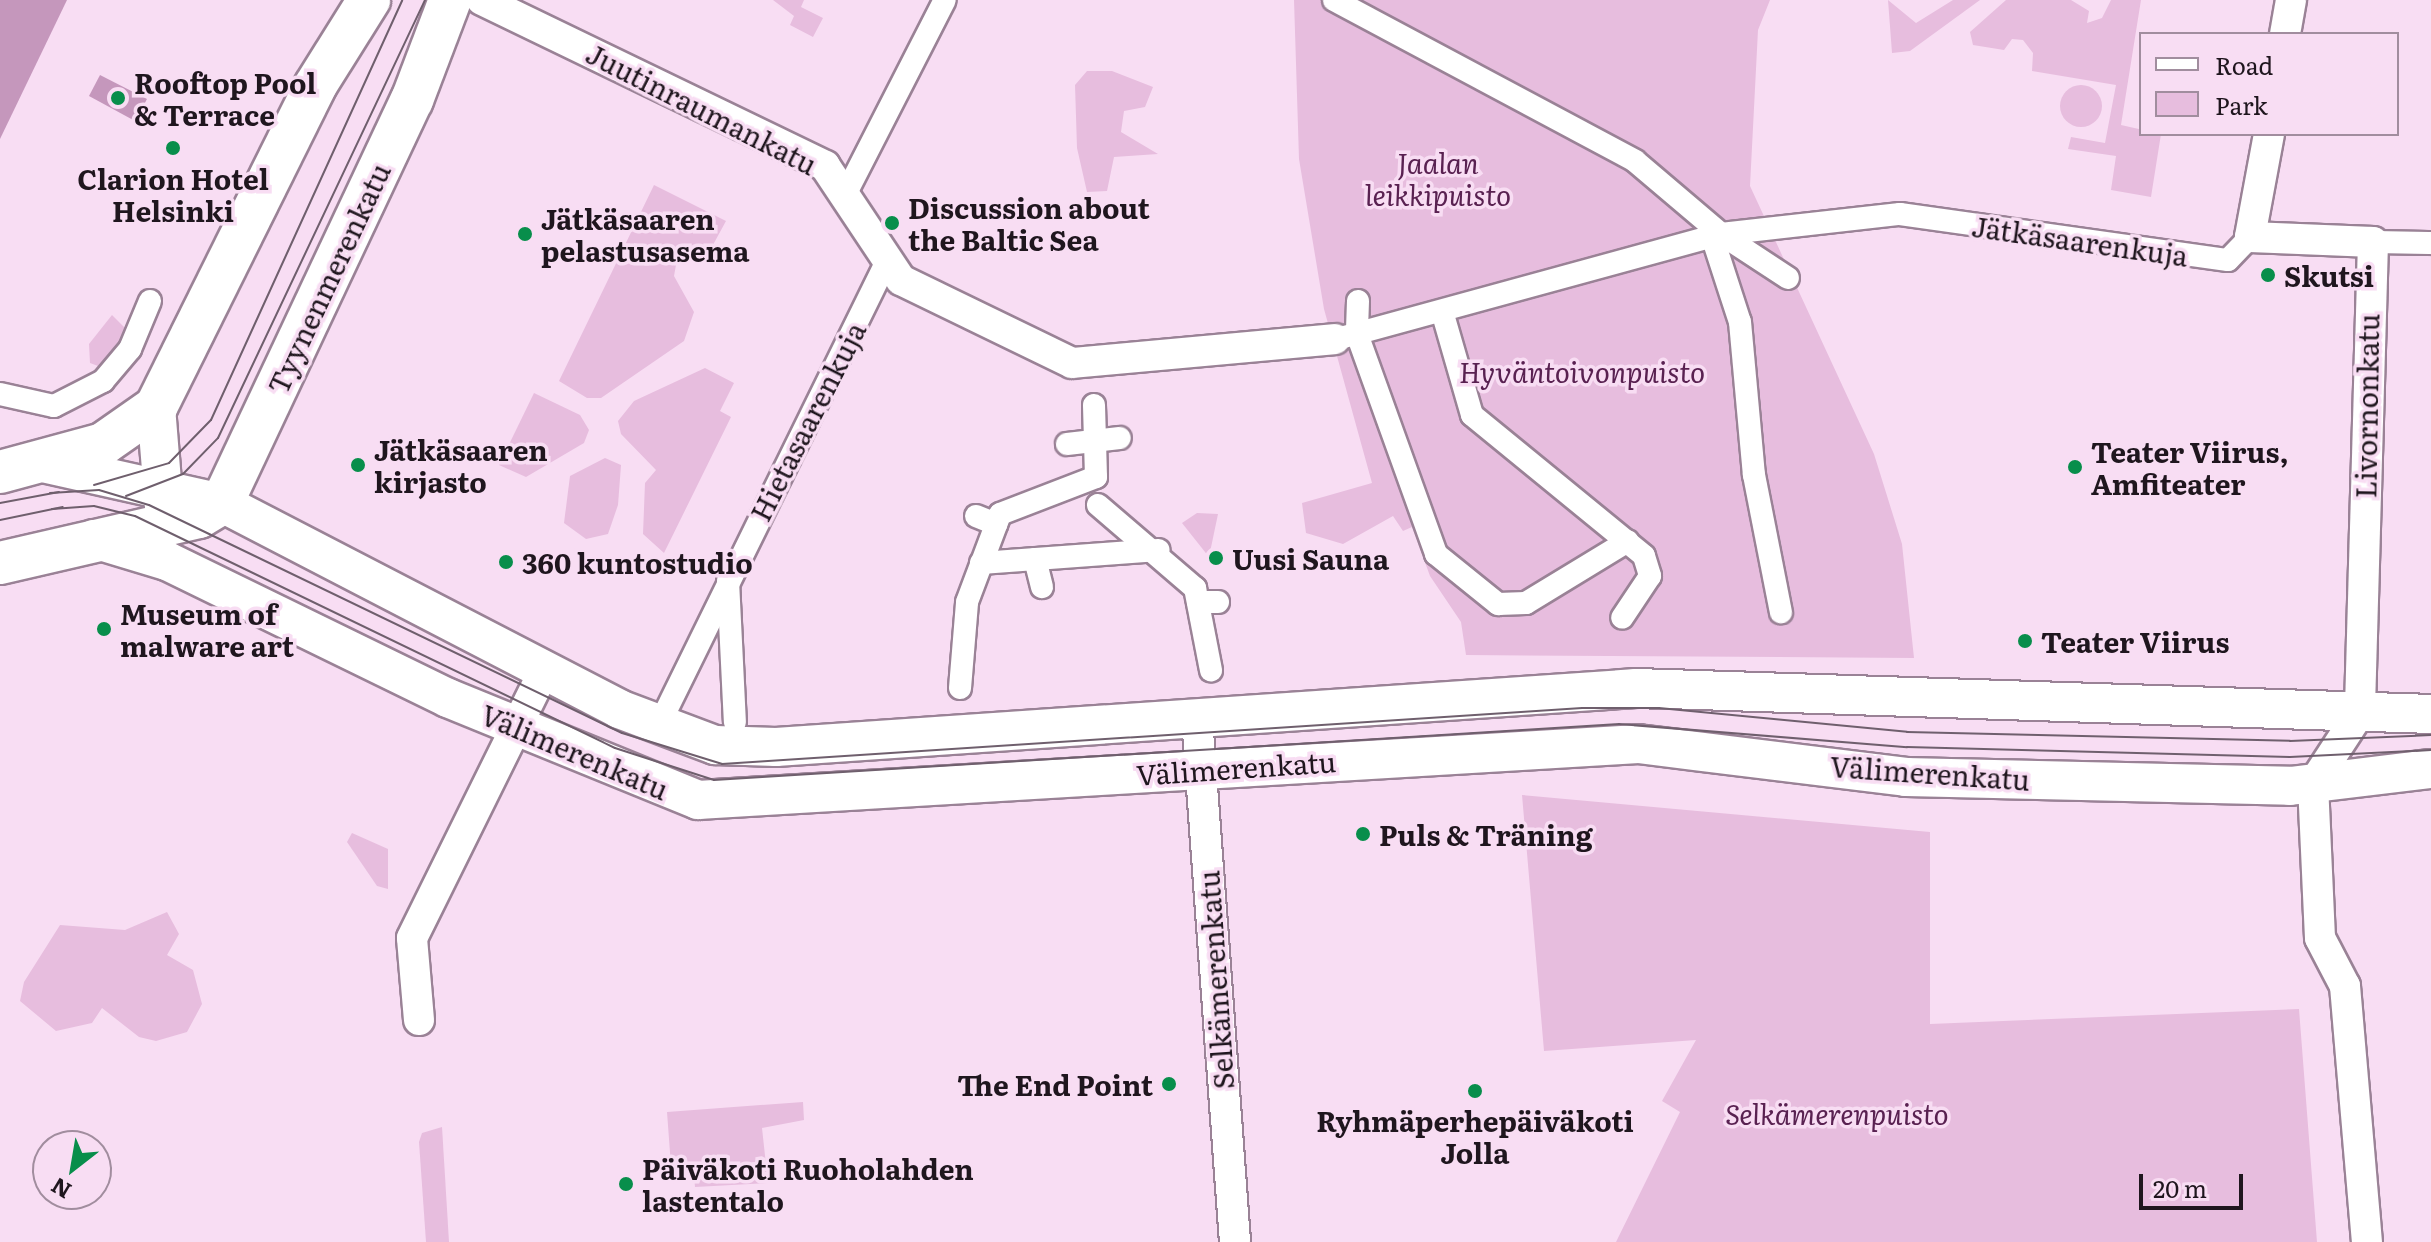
<!DOCTYPE html>
<html>
<head>
<meta charset="utf-8">
<style>
  body { margin:0 }
  #map { position:relative; width:2431px; height:1242px; overflow:hidden; background:#f8ddf3; font-family:Literata,serif }
  div>[style] { position:absolute }
  .green>* { inset:0; background:#e7bdde }
  .round { border-radius:50% }
  .water>* { inset:0; background:#c597bc }
  .roads { filter:drop-shadow(2px 0 #9a8296) drop-shadow(-2px 0 #9a8296) drop-shadow(0 2px #9a8296) drop-shadow(0 -2px #9a8296) }
  .pedestrian>* { height:22px; margin:-11px; padding:0 11px; transform-origin:11px; border-radius:11px; background:#fff }
  .minor>* { height:30px; margin:-15px; padding:0 15px; transform-origin:15px; border-radius:15px; background:#fff }
  .tertiary>* { height:38px; margin:-19px; padding:0 19px; transform-origin:19px; border-radius:19px; background:#fff }
  .secondary>* { height:42px; margin:-21px; padding:0 21px; transform-origin:21px; border-radius:21px; background:#fff }
  .tram>* { height:2px; margin:-1px; padding:0 1px; transform-origin:1px; border-radius:1px; background:#6f5f6d }
  .dots>* { width:22px; height:22px; translate:-50% -50%; box-sizing:border-box; border:4px solid #f8ddf3; border-radius:50% }
  span { translate:-50% -50%; white-space:nowrap; text-align:center; line-height:1.15; -webkit-text-stroke:7px #f8ddf3; paint-order:stroke }
  .poi-label { font-size:28px; color:#1f161e; font-weight:700 }
  .left { translate:0 -50%; text-align:left }
  .right { translate:-100% -50%; text-align:right }
  .street-label { font-size:28px; color:#1f161e }
  .park-label { font-size:28px; color:#592151; font-style:italic }
  .legend { position:absolute; left:2139px; top:32px; width:260px; height:104px; box-sizing:border-box; background:#f8ddf3; border:2px solid #a18d9e; margin:0; padding:10px 14px; list-style:none; font-size:24px; color:#1f161e }
  .legend li { display:flex; align-items:center; gap:16px; height:40px }
  .legend b { width:40px; border:2px solid #a18d9e }
  .north { position:absolute; left:32px; top:1130px; width:80px; height:80px; box-sizing:border-box; background:#f8ddf3; border:2px solid #a18d9e; border-radius:50%; rotate:211deg; font-size:22px; font-weight:700; line-height:32px; text-align:center; color:#1f161e }
  .north::after { content:''; display:block; margin:auto; width:28px; height:36px; background:#088e4b; clip-path:polygon(50% 0,100% 100%,50% 72%,0 100%) }
  .scale { position:absolute; left:2139px; top:1174px; width:104px; height:36px; box-sizing:border-box; border:4px solid #1f161e; border-top:0; padding-left:10px; font-size:24px; line-height:28px; white-space:nowrap; color:#1f161e; -webkit-text-stroke:6px #f8ddf3; paint-order:stroke }
</style>
</head>
<body>
<div id="map">
  <div class="green">
    <i style="clip-path:polygon(773px 0,804px 0,801px 7px,823px 18px,813px 37px,790px 25px,794px 16px)"></i>
    <i style="clip-path:polygon(1294px 0,1770px 0,1758px 30px,1750px 186px,1874px 454px,1902px 544px,1914px 658px,1466px 655px,1461px 622px,1430px 576px,1412px 527px,1403px 531px,1393px 516px,1343px 544px,1306px 533px,1302px 503px,1372px 483px,1324px 309px,1299px 159px)"></i>
    <i style="clip-path:polygon(1888px 0,1916px 23px,1953px 0,1980px 0,1910px 51px,1892px 53px)"></i>
    <i style="clip-path:polygon(2006px 0,2071px 0,2089px 11px,2087px 23px,2102px 18px,2111px 0,2141px 0,2121px 125px,2161px 134px,2151px 197px,2111px 190px,2116px 156px,2068px 149px,2071px 137px,2105px 143px,2116px 85px,2032px 71px,2033px 53px,2023px 40px,2012px 39px,2004px 50px,1973px 45px,1970px 32px)"></i>
    <i style="clip-path:polygon(1087px 71px,1112px 71px,1153px 87px,1145px 107px,1124px 111px,1121px 132px,1158px 154px,1114px 157px,1107px 191px,1087px 192px,1077px 148px,1075px 85px)"></i>
    <i class="round" style="left:2060px;top:85px;width:42px;height:42px"></i>
    <i style="clip-path:polygon(654px 185px,726px 221px,708px 254px,676px 265px,674px 276px,694px 312px,684px 341px,601px 398px,587px 398px,559px 381px)"></i>
    <i style="clip-path:polygon(112px 315px,127px 330px,120px 350px,98px 366px,90px 363px,89px 344px)"></i>
    <i style="clip-path:polygon(705px 368px,734px 383px,720px 411px,731px 417px,664px 553px,643px 534px,645px 483px,656px 470px,621px 434px,618px 421px,634px 401px)"></i>
    <i style="clip-path:polygon(534px 393px,580px 415px,589px 430px,584px 443px,526px 477px,499px 465px)"></i>
    <i style="clip-path:polygon(605px 458px,621px 465px,618px 505px,608px 534px,586px 539px,564px 523px,570px 476px)"></i>
    <i style="clip-path:polygon(1197px 513px,1218px 514px,1209px 557px,1182px 523px)"></i>
    <i style="clip-path:polygon(1522px 795px,1930px 832px,1930px 1024px,2299px 1009px,2317px 1242px,1616px 1242px,1680px 1112px,1662px 1101px,1696px 1040px,1544px 1051px)"></i>
    <i style="clip-path:polygon(352px 833px,388px 849px,388px 889px,377px 886px,347px 842px)"></i>
    <i style="clip-path:polygon(167px 912px,179px 934px,167px 955px,193px 970px,202px 1004px,187px 1032px,156px 1041px,139px 1037px,102px 1008px,92px 1023px,56px 1031px,20px 1001px,24px 982px,60px 925px,125px 930px)"></i>
    <i style="clip-path:polygon(803px 1102px,804px 1120px,762px 1128px,768px 1183px,695px 1187px,693px 1165px,671px 1166px,667px 1112px)"></i>
    <i style="clip-path:polygon(442px 1127px,449px 1242px,426px 1242px,419px 1142px,422px 1133px)"></i>
  </div>
  <div class="water">
    <i style="clip-path:polygon(0 0,67px 0,0 139px)"></i>
    <i style="clip-path:polygon(100px 75px,147px 99px,135px 121px,89px 96px)"></i>
  </div>
  <div class="roads">
    <div class="pedestrian">
      <i style="left:1334px;top:0;width:341px;rotate:28.1deg"></i>
      <i style="left:1635px;top:161px;width:113px;rotate:40.3deg"></i>
      <i style="left:1721px;top:234px;width:180px;rotate:-6.4deg"></i>
      <i style="left:1900px;top:214px;width:331px;rotate:8deg"></i>
      <i style="left:2228px;top:260px;width:32px;rotate:-46deg"></i>
      <i style="left:844px;top:197px;width:221px;rotate:-62.9deg"></i>
      <i style="left:1712px;top:236px;width:90px;rotate:72deg"></i>
      <i style="left:1740px;top:322px;width:154px;rotate:84.8deg"></i>
      <i style="left:1754px;top:475px;width:140px;rotate:78.9deg"></i>
      <i style="left:2373px;top:242px;width:58px;rotate:1deg"></i>
      <i style="left:1358px;top:301px;width:33px;rotate:92deg"></i>
      <i style="left:1357px;top:334px;width:234px;rotate:70.2deg"></i>
      <i style="left:1436px;top:554px;width:80px;rotate:38.9deg"></i>
      <i style="left:1498px;top:604px;width:28px;rotate:-2deg"></i>
      <i style="left:1526px;top:603px;width:119px;rotate:-31.3deg"></i>
      <i style="left:1442px;top:311px;width:108px;rotate:73.9deg"></i>
      <i style="left:1472px;top:415px;width:222px;rotate:39.3deg"></i>
      <i style="left:1644px;top:556px;width:21px;rotate:73deg"></i>
      <i style="left:1650px;top:576px;width:50px;rotate:123.7deg"></i>
      <i style="left:1344px;top:337px;width:391px;rotate:-15.3deg"></i>
      <i style="left:1721px;top:234px;width:80px;rotate:33.3deg"></i>
      <i style="left:0;top:394px;width:55px;rotate:12.5deg"></i>
      <i style="left:54px;top:406px;width:55px;rotate:-27deg"></i>
      <i style="left:103px;top:381px;width:42px;rotate:-49.8deg"></i>
      <i style="left:130px;top:349px;width:52px;rotate:-67.4deg"></i>
      <i style="left:1067px;top:444px;width:53px;rotate:-6.5deg"></i>
      <i style="left:1098px;top:505px;width:128px;rotate:40.6deg"></i>
      <i style="left:1195px;top:588px;width:84px;rotate:79deg"></i>
      <i style="left:976px;top:516px;width:22px;rotate:22deg"></i>
      <i style="left:1035px;top:559px;width:29px;rotate:76deg"></i>
      <i style="left:981px;top:563px;width:178px;rotate:-4.2deg"></i>
      <i style="left:728px;top:581px;width:141px;rotate:87.2deg"></i>
      <i style="left:1198px;top:602px;width:20px"></i>
      <i style="left:960px;top:688px;width:86px;rotate:-85.3deg"></i>
      <i style="left:967px;top:602px;width:94px;rotate:-69.4deg"></i>
      <i style="left:1000px;top:514px;width:103px;rotate:-21.1deg"></i>
      <i style="left:1096px;top:477px;width:72px;rotate:-91.6deg"></i>
      <i style="left:658px;top:727px;width:519px;rotate:-63.83deg"></i>
    </div>
    <div class="minor">
      <i style="left:482px;top:0;width:381px;rotate:25.8deg"></i>
      <i style="left:825px;top:166px;width:137px;rotate:56.3deg"></i>
      <i style="left:901px;top:280px;width:190px;rotate:25.9deg"></i>
      <i style="left:1072px;top:363px;width:264px;rotate:-5.2deg"></i>
      <i style="left:2285px;top:34px;width:35px;rotate:-80deg"></i>
      <i style="left:2269px;top:134px;width:105px;rotate:100.5deg"></i>
      <i style="left:2250px;top:237px;width:123px;rotate:2.3deg"></i>
      <i style="left:2373px;top:242px;width:470px;rotate:91.6deg"></i>
      <i style="left:2360px;top:712px;width:86px;rotate:123.1deg"></i>
      <i style="left:2313px;top:784px;width:154px;rotate:87.4deg"></i>
      <i style="left:2320px;top:938px;width:54px;rotate:62.5deg"></i>
      <i style="left:2345px;top:986px;width:257px;rotate:85.1deg"></i>
      <i style="left:1197px;top:718px;width:525px;rotate:85.85deg"></i>
      <i style="left:419px;top:1020px;width:82px;rotate:-94.9deg"></i>
      <i style="left:412px;top:938px;width:302px;rotate:-63.7deg"></i>
    </div>
    <div class="tertiary">
      <i style="left:156px;top:407px;width:100px;rotate:85.4deg"></i>
      <i style="left:47px;top:464px;width:179px;rotate:12.6deg"></i>
      <i style="left:222px;top:503px;width:447px;rotate:27.4deg"></i>
      <i style="left:619px;top:709px;width:103px;rotate:20.6deg"></i>
      <i style="left:715px;top:745px;width:61px;rotate:1.9deg"></i>
      <i style="left:776px;top:747px;width:862px;rotate:-3.92deg"></i>
      <i style="left:1636px;top:688px;width:795px;rotate:1.87deg"></i>
      <i style="left:94px;top:539px;width:76px;rotate:16.8deg"></i>
      <i style="left:167px;top:561px;width:313px;rotate:26deg"></i>
      <i style="left:448px;top:698px;width:270px;rotate:22.2deg"></i>
      <i style="left:698px;top:800px;width:942px;rotate:-3.41deg"></i>
      <i style="left:1638px;top:744px;width:270px;rotate:7deg"></i>
      <i style="left:1906px;top:777px;width:384px;rotate:1.3deg"></i>
      <i style="left:2290px;top:786px;width:142px;rotate:-6.9deg"></i>
    </div>
    <div class="secondary">
      <i style="left:0;top:472px;width:107px;rotate:-15.2deg"></i>
      <i style="left:103px;top:444px;width:65px;rotate:-34.9deg"></i>
      <i style="left:156px;top:407px;width:358px;rotate:-63.6deg"></i>
      <i style="left:315px;top:86px;width:102px;rotate:-57.9deg"></i>
      <i style="left:0;top:563px;width:204px;rotate:-13deg"></i>
      <i style="left:199px;top:517px;width:27px;rotate:-31deg"></i>
      <i style="left:222px;top:503px;width:446px;rotate:-64.8deg"></i>
      <i style="left:412px;top:100px;width:107px;rotate:-69.2deg"></i>
    </div>
  </div>
  <div class="tram">
    <i style="left:94px;top:485px;width:78px;rotate:-16.3deg"></i>
    <i style="left:169px;top:463px;width:60px;rotate:-45.7deg"></i>
    <i style="left:211px;top:420px;width:461px;rotate:-65.5deg"></i>
    <i style="left:50px;top:493px;width:49px;rotate:-3.5deg"></i>
    <i style="left:99px;top:490px;width:52px;rotate:16.7deg"></i>
    <i style="left:149px;top:505px;width:525px;rotate:25.74deg"></i>
    <i style="left:622px;top:733px;width:105px;rotate:17.2deg"></i>
    <i style="left:722px;top:764px;width:862px;rotate:-3.73deg"></i>
    <i style="left:1582px;top:708px;width:77px"></i>
    <i style="left:1659px;top:708px;width:249px;rotate:5.5deg"></i>
    <i style="left:1907px;top:732px;width:383px;rotate:1.3deg"></i>
    <i style="left:2290px;top:741px;width:141px;rotate:-2.4deg"></i>
    <i style="left:126px;top:496px;width:61px;rotate:-21.1deg"></i>
    <i style="left:183px;top:474px;width:50px;rotate:-45.8deg"></i>
    <i style="left:218px;top:438px;width:484px;rotate:-64.7deg"></i>
    <i style="left:0;top:503px;width:60px;rotate:-10.6deg"></i>
    <i style="left:52px;top:509px;width:42px;rotate:-4.1deg"></i>
    <i style="left:94px;top:506px;width:42px;rotate:13.7deg"></i>
    <i style="left:135px;top:516px;width:533px;rotate:25.8deg"></i>
    <i style="left:615px;top:748px;width:104px;rotate:17.9deg"></i>
    <i style="left:714px;top:780px;width:907px;rotate:-3.54deg"></i>
    <i style="left:1619px;top:724px;width:289px;rotate:4.6deg"></i>
    <i style="left:1907px;top:747px;width:383px;rotate:1.5deg"></i>
    <i style="left:2290px;top:757px;width:141px;rotate:-2.8deg"></i>
    <i style="left:0;top:520px;width:64px;rotate:-11.7deg"></i>
  </div>
  <div class="dots">
    <i style="left:118px;top:98px;background:#088e4b"></i>
    <i style="left:173px;top:148px;background:#088e4b"></i>
    <i style="left:892px;top:223px;background:#088e4b"></i>
    <i style="left:525px;top:234px;background:#088e4b"></i>
    <i style="left:2268px;top:275px;background:#088e4b"></i>
    <i style="left:358px;top:465px;background:#088e4b"></i>
    <i style="left:2075px;top:467px;background:#088e4b"></i>
    <i style="left:1216px;top:558px;background:#088e4b"></i>
    <i style="left:506px;top:562px;background:#088e4b"></i>
    <i style="left:104px;top:629px;background:#088e4b"></i>
    <i style="left:2025px;top:641px;background:#088e4b"></i>
    <i style="left:1363px;top:834px;background:#088e4b"></i>
    <i style="left:1169px;top:1084px;background:#088e4b"></i>
    <i style="left:1475px;top:1091px;background:#088e4b"></i>
    <i style="left:626px;top:1184px;background:#088e4b"></i>
  </div>
  <div class="poi-label">
    <span class="left" style="left:134px;top:98px">Rooftop Pool<br>&amp; Terrace</span>
    <span style="left:173px;top:194px">Clarion Hotel<br>Helsinki</span>
    <span class="left" style="left:908px;top:223px">Discussion about<br>the Baltic Sea</span>
    <span class="left" style="left:541px;top:234px">Jätkäsaaren<br>pelastusasema</span>
    <span class="left" style="left:2284px;top:275px">Skutsi</span>
    <span class="left" style="left:374px;top:465px">Jätkäsaaren<br>kirjasto</span>
    <span class="left" style="left:2091px;top:467px">Teater Viirus,<br>Amfiteater</span>
    <span class="left" style="left:1232px;top:558px">Uusi Sauna</span>
    <span class="left" style="left:522px;top:562px">360 kuntostudio</span>
    <span class="left" style="left:120px;top:629px">Museum of<br>malware art</span>
    <span class="left" style="left:2041px;top:641px">Teater Viirus</span>
    <span class="left" style="left:1379px;top:834px">Puls &amp; Träning</span>
    <span class="right" style="left:1153px;top:1084px">The End Point</span>
    <span style="left:1475px;top:1136px">Ryhmäperhepäiväkoti<br>Jolla</span>
    <span class="left" style="left:642px;top:1184px">Päiväkoti Ruoholahden<br>lastentalo</span>
  </div>
  <div class="street-label">
    <span style="left:702px;top:108px;rotate:27deg">Juutinraumankatu</span>
    <span style="left:2080px;top:240px;rotate:8deg">Jätkäsaarenkuja</span>
    <span style="left:328px;top:278px;rotate:-65deg">Tyynenmerenkatu</span>
    <span style="left:2366px;top:406px;rotate:-89deg">Livornonkatu</span>
    <span style="left:807px;top:421px;rotate:-63deg">Hietasaarenkuja</span>
    <span style="left:575px;top:751px;rotate:23deg">Välimerenkatu</span>
    <span style="left:1236px;top:767px;rotate:-4deg">Välimerenkatu</span>
    <span style="left:1930px;top:772px;rotate:4deg">Välimerenkatu</span>
    <span style="left:1215px;top:980px;rotate:-94deg">Selkämerenkatu</span>
  </div>
  <div class="park-label">
    <span style="left:1438px;top:178px">Jaalan<br>leikkipuisto</span>
    <span style="left:1582px;top:371px">Hyväntoivonpuisto</span>
    <span style="left:1837px;top:1113px">Selkämerenpuisto</span>
  </div>
  <ul class="legend">
  <li><b style="height:10px;background:#fff"></b>Road</li>
  <li><b style="height:22px;background:#e7bdde"></b>Park</li>
  </ul>
  <div class="north">N</div>
  <div class="scale">20 m</div>
</div>
</body>
</html>
